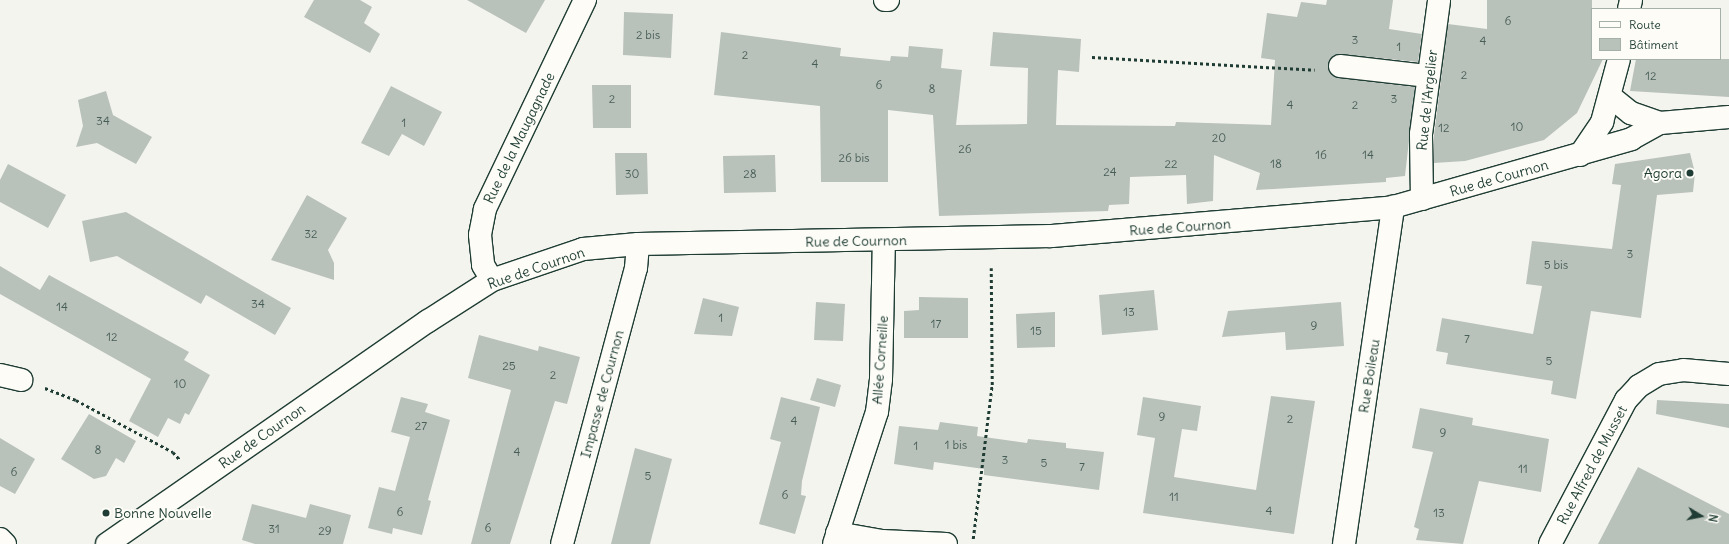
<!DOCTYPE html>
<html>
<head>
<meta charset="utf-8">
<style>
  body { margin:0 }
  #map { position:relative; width:1729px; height:544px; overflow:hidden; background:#f4f4ef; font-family:Delius,sans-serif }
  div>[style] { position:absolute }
  .building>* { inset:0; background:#b9c1bb }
  .path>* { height:2.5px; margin-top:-1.25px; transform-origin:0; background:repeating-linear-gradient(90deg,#1f3d34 0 3px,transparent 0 6px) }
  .roads { filter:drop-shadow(1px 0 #1f3d34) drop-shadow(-1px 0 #1f3d34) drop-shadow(0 1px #1f3d34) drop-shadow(0 -1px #1f3d34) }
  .minor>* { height:22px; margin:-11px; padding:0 11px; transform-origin:11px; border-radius:11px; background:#fdfcf7 }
  .tertiary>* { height:22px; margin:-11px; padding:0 11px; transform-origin:11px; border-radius:11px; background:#fdfcf7 }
  .dots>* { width:11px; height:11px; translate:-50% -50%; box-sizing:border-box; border:2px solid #fdfcf7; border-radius:50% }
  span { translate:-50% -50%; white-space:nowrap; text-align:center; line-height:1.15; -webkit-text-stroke:4px #fdfcf7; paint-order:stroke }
  .number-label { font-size:12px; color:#465e56 }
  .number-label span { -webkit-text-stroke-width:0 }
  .street-label { font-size:14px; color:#1f3d34 }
  .poi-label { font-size:14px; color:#1f3d34 }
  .right { translate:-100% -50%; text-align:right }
  .left { translate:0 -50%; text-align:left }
  .legend { position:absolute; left:1591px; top:8px; width:130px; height:52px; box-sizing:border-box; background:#fdfcf7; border:1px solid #a4b0a9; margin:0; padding:5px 7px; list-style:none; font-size:12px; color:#1f3d34 }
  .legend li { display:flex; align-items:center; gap:8px; height:20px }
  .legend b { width:20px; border:1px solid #a4b0a9 }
  .north { position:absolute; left:1681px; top:496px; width:40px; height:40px; -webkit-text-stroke:3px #fdfcf7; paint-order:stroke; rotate:100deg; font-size:11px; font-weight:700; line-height:16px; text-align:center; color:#1f3d34 }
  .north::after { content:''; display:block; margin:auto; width:14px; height:18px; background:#1f3d34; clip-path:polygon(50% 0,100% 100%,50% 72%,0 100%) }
</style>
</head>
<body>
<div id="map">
  <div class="building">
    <i style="clip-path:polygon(314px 0,360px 0,372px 7px,364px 23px,380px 34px,370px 53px,304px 17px)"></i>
    <i style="clip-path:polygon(467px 0,545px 0,526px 33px)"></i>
    <i style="clip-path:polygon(1327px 0,1393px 0,1389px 29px,1422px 34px,1418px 62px,1341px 54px,1335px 55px,1328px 64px,1329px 71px,1338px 78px,1415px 87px,1405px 176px,1386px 178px,1386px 182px,1256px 190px,1260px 173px,1214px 155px,1213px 201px,1187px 204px,1186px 175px,1130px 177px,1129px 204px,1109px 205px,1108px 211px,939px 216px,933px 115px,888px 110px,888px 182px,821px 182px,820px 106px,714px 95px,721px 32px,841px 48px,840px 56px,890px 61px,891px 56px,908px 57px,909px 46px,943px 49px,941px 68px,962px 70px,956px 125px,1027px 124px,1028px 68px,990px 66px,993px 32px,1081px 39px,1079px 72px,1058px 70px,1056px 125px,1175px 126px,1176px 122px,1271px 125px,1275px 60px,1261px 58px,1267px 13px,1297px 17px,1301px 2px,1326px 5px)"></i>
    <i style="clip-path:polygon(1487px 0,1592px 0,1592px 59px,1603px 59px,1577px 113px,1544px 140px,1465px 161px,1434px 163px,1434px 135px,1448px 24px,1487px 29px)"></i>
    <i style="clip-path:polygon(624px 12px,673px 14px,671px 58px,623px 55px)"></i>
    <i style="clip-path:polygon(1636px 59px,1729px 59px,1729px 97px,1630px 91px)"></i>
    <i style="clip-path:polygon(592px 85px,631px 85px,631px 128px,593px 128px)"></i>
    <i style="clip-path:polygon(391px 86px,442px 112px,424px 146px,402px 134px,389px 156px,361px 143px)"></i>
    <i style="clip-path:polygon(106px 91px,113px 115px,152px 137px,136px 164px,97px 143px,76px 147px,83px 126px,78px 100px)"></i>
    <i style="clip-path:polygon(615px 153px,647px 153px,648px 194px,616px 195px)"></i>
    <i style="clip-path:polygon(1690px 153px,1695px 173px,1693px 192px,1657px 195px,1641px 318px,1591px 311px,1576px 399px,1551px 394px,1553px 381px,1446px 364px,1448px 353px,1436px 351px,1442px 318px,1533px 334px,1542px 286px,1526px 284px,1532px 241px,1612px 249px,1621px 185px,1612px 184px,1615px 164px)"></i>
    <i style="clip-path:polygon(775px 155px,776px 192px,724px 193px,723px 156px)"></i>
    <i style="clip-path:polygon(8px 164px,66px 195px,48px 228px,0 202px,0 180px)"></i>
    <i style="clip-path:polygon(307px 195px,347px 218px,328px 250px,334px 263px,334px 280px,271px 260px)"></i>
    <i style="clip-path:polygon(126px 212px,291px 308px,275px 335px,206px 295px,201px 304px,117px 256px,90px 262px,82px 221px)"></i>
    <i style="clip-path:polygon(0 266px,40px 290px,49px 275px,189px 352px,184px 360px,210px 375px,189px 415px,185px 413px,180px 424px,168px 418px,158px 437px,129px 421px,151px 379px,0 294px)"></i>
    <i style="clip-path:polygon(1154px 290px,1158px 330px,1102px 335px,1099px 295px)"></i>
    <i style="clip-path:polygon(919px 297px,968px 298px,968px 338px,904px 338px,904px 311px,919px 310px)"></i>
    <i style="clip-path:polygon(703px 298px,739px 307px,732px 336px,694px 334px)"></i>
    <i style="clip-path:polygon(816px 302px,845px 304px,843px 341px,814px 340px)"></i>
    <i style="clip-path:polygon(1341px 302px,1344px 346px,1286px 350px,1285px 332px,1222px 337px,1228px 311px)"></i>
    <i style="clip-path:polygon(1055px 312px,1055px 347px,1017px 348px,1016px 314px)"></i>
    <i style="clip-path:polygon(479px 335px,538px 351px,539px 346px,580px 357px,567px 404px,555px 401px,510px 544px,471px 544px,511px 390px,468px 378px)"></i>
    <i style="clip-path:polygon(817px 378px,841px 385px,835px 407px,810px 400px)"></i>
    <i style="clip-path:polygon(1271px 396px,1315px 401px,1294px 534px,1143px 513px,1155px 438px,1137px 435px,1143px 397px,1201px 406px,1197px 431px,1182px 429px,1174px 477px,1256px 490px)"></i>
    <i style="clip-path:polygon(401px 397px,428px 404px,425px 412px,450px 420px,428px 500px,431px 501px,422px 535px,393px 528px,392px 534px,368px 528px,379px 487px,395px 491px,410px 437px,391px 432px)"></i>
    <i style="clip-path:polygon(781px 397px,820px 407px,802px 481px,801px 495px,806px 496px,795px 534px,759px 524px,781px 442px,770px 439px)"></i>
    <i style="clip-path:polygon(1657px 400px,1729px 404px,1729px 428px,1656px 414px)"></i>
    <i style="clip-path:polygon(1420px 408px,1473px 418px,1472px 425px,1549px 439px,1541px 492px,1479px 481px,1463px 544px,1416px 540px,1419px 529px,1414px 527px,1433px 452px,1412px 448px)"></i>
    <i style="clip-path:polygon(89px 414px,136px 441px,124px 463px,116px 458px,106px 476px,94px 479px,61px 459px)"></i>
    <i style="clip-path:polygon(940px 422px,978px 427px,977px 436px,1027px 443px,1028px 439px,1066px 443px,1066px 448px,1104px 452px,1099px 490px,984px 475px,984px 469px,934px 462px,933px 470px,894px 464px,899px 426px,938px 430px)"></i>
    <i style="clip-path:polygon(0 438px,35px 459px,15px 494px,0 486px)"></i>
    <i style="clip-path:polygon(635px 448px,672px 459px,650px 544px,611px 544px)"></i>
    <i style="clip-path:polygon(1638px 467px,1729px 514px,1729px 544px,1598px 544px)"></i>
    <i style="clip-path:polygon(252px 504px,306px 518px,310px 504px,351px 515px,343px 544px,255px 544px,242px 540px)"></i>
  </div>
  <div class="path">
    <i style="left:1092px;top:57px;width:223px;rotate:3.3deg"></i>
    <i style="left:45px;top:388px;width:33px;rotate:21deg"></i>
    <i style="left:76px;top:400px;width:110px;rotate:28.2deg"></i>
    <i style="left:173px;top:452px;width:12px;rotate:48deg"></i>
    <i style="left:973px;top:539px;width:155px;rotate:-83deg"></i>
    <i style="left:992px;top:385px;width:117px;rotate:-90.5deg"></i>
  </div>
  <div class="roads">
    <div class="minor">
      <i style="left:585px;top:0;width:232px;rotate:115.6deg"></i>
      <i style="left:485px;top:209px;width:26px;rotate:101deg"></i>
      <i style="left:480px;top:235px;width:30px;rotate:84deg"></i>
      <i style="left:483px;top:265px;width:17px;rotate:59deg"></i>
      <i style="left:492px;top:280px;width:96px;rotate:-18.8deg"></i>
      <i style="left:583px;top:249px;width:55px;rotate:-5.2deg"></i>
      <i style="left:638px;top:244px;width:413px;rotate:-1.1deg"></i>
      <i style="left:1051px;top:236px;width:343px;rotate:-4.8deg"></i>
      <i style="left:1393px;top:207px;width:248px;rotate:-15.9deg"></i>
      <i style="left:1631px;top:139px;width:33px;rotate:-29deg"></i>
      <i style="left:1660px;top:123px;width:69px;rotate:-5deg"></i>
      <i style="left:885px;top:0;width:3px"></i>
      <i style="left:1629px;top:9px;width:9px;rotate:-77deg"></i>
      <i style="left:1340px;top:66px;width:89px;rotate:6.5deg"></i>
      <i style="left:1611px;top:97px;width:26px;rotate:39deg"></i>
      <i style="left:1631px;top:113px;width:31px;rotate:19deg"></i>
      <i style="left:1580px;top:155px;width:40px;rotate:-56deg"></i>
      <i style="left:1602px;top:122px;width:65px;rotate:-74.9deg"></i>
      <i style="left:1422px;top:199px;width:65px;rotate:-90.9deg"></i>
      <i style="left:1421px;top:134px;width:135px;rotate:-82.3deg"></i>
      <i style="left:0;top:375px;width:22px;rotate:13deg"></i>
      <i style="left:837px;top:533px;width:46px;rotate:10.1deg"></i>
      <i style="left:882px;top:541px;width:64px;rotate:2.7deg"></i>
      <i style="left:0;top:539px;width:7px;rotate:45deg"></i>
      <i style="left:562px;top:544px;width:286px;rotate:-75deg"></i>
      <i style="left:636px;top:268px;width:24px;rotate:-85deg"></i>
      <i style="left:834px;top:544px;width:139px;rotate:-72deg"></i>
      <i style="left:877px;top:412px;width:33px;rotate:-83deg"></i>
      <i style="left:881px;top:379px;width:138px;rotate:-88.8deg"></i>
      <i style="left:1344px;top:544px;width:341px;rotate:-81.7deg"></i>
      <i style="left:1550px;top:544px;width:163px;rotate:-62.2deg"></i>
      <i style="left:1626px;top:400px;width:19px;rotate:-47deg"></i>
      <i style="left:1639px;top:386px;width:23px;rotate:-31deg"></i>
      <i style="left:1659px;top:374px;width:24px;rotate:-9deg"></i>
      <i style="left:1683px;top:370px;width:46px;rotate:5deg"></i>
    </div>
    <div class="tertiary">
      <i style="left:107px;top:544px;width:391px;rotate:-34.8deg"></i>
      <i style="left:428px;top:321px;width:76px;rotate:-32.6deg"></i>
    </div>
  </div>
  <div class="dots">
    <i style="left:1690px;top:173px;background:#1f3d34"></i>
    <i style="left:106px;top:513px;background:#1f3d34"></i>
  </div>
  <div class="number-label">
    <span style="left:1508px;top:21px">6</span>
    <span style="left:648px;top:35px">2 bis</span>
    <span style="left:1355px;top:40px">3</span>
    <span style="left:1483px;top:41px">4</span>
    <span style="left:1399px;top:47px">1</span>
    <span style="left:745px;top:55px">2</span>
    <span style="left:815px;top:64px">4</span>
    <span style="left:1464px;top:75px">2</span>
    <span style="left:1651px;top:76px">12</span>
    <span style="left:879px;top:85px">6</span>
    <span style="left:932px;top:89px">8</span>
    <span style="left:612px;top:99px">2</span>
    <span style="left:1394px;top:99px">3</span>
    <span style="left:1290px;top:105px">4</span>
    <span style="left:1355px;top:105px">2</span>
    <span style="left:103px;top:121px">34</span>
    <span style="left:404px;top:123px">1</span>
    <span style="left:1517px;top:127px">10</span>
    <span style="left:1444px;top:128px">12</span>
    <span style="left:1219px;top:138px">20</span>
    <span style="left:965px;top:149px">26</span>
    <span style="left:1321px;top:155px">16</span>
    <span style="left:1368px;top:155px">14</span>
    <span style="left:854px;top:158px">26 bis</span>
    <span style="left:1171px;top:164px">22</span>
    <span style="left:1276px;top:164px">18</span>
    <span style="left:1110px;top:172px">24</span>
    <span style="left:632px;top:174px">30</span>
    <span style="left:750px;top:174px">28</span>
    <span style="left:311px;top:234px">32</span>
    <span style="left:1630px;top:254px">3</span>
    <span style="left:1556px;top:265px">5 bis</span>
    <span style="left:258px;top:304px">34</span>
    <span style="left:62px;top:307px">14</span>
    <span style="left:1129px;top:312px">13</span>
    <span style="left:721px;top:318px">1</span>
    <span style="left:936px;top:324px">17</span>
    <span style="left:1314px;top:326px">9</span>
    <span style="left:1036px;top:331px">15</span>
    <span style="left:112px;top:337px">12</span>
    <span style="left:1467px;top:339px">7</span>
    <span style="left:1549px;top:361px">5</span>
    <span style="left:509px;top:366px">25</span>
    <span style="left:553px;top:375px">2</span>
    <span style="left:180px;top:384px">10</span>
    <span style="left:1162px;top:417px">9</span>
    <span style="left:1290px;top:419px">2</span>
    <span style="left:794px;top:421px">4</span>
    <span style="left:421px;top:426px">27</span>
    <span style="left:1443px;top:433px">9</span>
    <span style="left:956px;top:445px">1 bis</span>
    <span style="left:916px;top:446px">1</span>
    <span style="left:98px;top:450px">8</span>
    <span style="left:517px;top:452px">4</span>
    <span style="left:1005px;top:460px">3</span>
    <span style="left:1044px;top:463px">5</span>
    <span style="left:1082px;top:467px">7</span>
    <span style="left:1523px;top:469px">11</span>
    <span style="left:14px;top:472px">6</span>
    <span style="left:648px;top:476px">5</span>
    <span style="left:785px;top:495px">6</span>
    <span style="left:1174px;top:497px">11</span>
    <span style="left:1269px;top:511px">4</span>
    <span style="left:400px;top:512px">6</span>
    <span style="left:1439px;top:513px">13</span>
    <span style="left:488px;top:528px">6</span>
    <span style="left:274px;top:529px">31</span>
    <span style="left:325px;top:531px">29</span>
  </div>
  <div class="street-label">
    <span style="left:1427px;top:100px;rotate:-84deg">Rue de l'Argelier</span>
    <span style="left:519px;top:138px;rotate:-64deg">Rue de la Maugagnade</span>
    <span style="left:1499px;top:178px;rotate:-16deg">Rue de Cournon</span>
    <span style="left:1180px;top:227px;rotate:-4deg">Rue de Cournon</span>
    <span style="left:856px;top:241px;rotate:-1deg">Rue de Cournon</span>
    <span style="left:536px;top:268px;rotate:-19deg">Rue de Cournon</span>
    <span style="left:880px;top:360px;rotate:-86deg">Allée Corneille</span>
    <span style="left:1369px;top:376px;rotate:-81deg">Rue Boileau</span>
    <span style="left:602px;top:394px;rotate:-75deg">Impasse de Cournon</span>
    <span style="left:262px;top:436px;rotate:-35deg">Rue de Cournon</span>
    <span style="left:1592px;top:465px;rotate:-62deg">Rue Alfred de Musset</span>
  </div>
  <div class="poi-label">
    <span class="right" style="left:1682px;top:173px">Agora</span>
    <span class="left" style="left:114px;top:513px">Bonne Nouvelle</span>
  </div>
  <ul class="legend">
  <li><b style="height:5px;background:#fdfcf7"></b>Route</li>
  <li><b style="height:11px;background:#b9c1bb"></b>Bâtiment</li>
  </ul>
  <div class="north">N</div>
</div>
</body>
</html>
